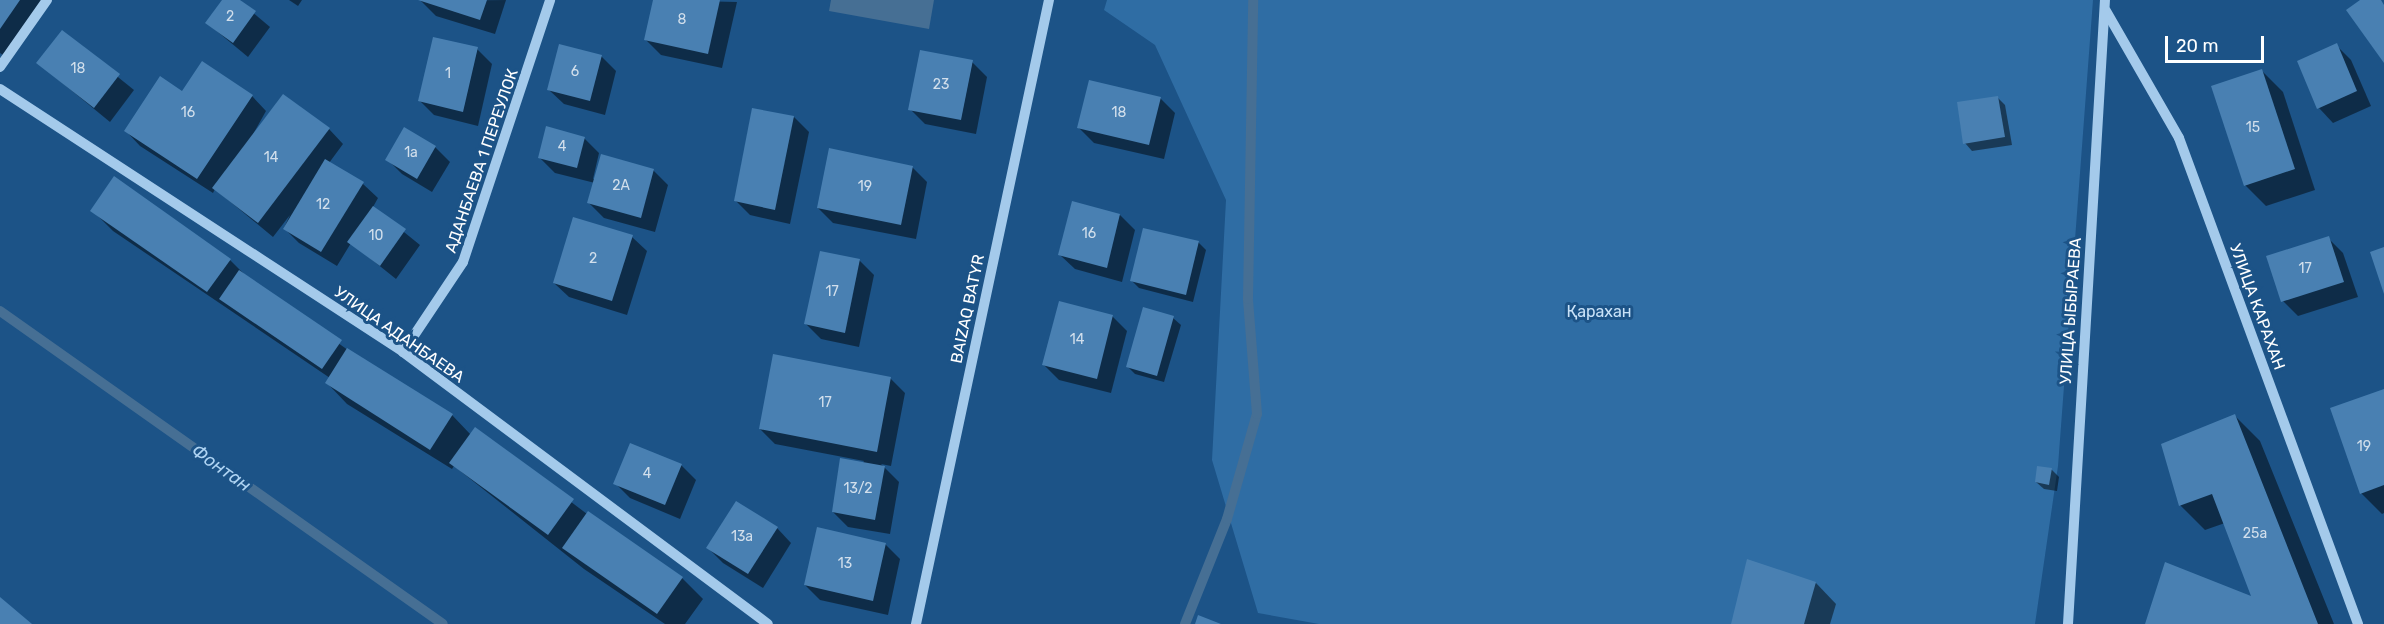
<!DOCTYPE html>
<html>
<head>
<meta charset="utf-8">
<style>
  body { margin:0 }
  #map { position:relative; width:2384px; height:624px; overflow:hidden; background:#1c5387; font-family:Rubik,sans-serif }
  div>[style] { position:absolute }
  .green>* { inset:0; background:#2f6da4 }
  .water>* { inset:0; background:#466f94 }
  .shadow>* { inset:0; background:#0007 }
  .stream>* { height:10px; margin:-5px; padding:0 5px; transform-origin:5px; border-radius:5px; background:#466f94 }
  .building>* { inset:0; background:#4980b2 }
  .minor>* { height:10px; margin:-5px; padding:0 5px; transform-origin:5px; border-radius:5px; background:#a4caeb }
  span { translate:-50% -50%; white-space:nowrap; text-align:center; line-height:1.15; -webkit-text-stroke:6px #1c5387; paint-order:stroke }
  .number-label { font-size:14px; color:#d2dfec }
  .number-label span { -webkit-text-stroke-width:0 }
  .street-label { font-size:16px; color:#fff }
  .park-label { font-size:16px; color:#c9e2f8 }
  .water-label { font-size:18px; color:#afd4f3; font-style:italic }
  .scale { position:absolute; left:2165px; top:36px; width:99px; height:27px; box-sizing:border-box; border:3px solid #fff; border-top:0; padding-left:8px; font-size:18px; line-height:21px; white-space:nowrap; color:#fff; -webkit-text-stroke:4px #1c5387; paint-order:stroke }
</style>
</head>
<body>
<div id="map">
  <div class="green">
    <i style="clip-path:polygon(1107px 0,2093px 0,2058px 466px,2035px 624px,1319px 624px,1258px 613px,1212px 460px,1226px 200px,1155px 45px,1104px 10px)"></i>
  </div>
  <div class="water">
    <i style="clip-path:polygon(831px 0,934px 0,929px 29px,829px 11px)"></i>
  </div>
  <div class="shadow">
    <i style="clip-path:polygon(0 0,45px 0,6px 57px,0 53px)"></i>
    <i style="clip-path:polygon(224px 0,238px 0,270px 27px,248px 57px,207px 23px)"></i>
    <i style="clip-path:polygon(289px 0,302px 0,298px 6px)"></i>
    <i style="clip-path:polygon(506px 0,495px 34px,436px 16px,421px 1px)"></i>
    <i style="clip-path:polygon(655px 0,737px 2px,722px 68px,661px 55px,646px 40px)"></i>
    <i style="clip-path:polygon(62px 32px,134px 90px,110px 122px,38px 63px)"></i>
    <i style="clip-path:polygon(2336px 45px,2351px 60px,2371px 106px,2333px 123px,2319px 108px)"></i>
    <i style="clip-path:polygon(477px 49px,492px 64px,478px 126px,434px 115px,419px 100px)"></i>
    <i style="clip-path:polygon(601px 56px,616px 71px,605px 115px,564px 104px,549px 90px)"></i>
    <i style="clip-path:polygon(972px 62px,987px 77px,976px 134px,925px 124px,910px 109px)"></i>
    <i style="clip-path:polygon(2262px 71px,2283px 92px,2315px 190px,2266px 206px,2245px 185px)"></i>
    <i style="clip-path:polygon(183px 93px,252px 96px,266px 111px,251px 138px,329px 129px,343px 144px,329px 163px,363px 184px,378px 198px,373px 207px,420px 245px,396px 279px,351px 243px,337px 266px,299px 243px,284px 228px,290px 215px,273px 237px,215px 189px,213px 193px,140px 146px,126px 131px)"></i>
    <i style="clip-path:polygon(1997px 97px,2005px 105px,2012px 145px,1972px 151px,1965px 143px)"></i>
    <i style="clip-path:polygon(1160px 98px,1175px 113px,1164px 159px,1094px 143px,1079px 128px)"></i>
    <i style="clip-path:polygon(794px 117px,809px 132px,790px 224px,750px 215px,735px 200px)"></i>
    <i style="clip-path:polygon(405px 129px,435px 147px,450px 162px,432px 192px,402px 174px,387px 159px)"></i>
    <i style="clip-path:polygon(584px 138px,599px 153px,593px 179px,653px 170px,668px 185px,655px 232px,604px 218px,589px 203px,595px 183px,555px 173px,540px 158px)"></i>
    <i style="clip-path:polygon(912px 167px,927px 182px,916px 239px,833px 223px,818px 208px)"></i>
    <i style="clip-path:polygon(92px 210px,230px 260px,249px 279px,352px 353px,452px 415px,471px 435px,475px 429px,587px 514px,682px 578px,703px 599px,685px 624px,665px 624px,584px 569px,454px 466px,452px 469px,347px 404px,327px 383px,330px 378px,113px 231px)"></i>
    <i style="clip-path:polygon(1120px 215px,1135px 230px,1122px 282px,1075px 269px,1060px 255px)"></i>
    <i style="clip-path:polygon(632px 237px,647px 251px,627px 315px,569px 297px,554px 283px)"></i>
    <i style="clip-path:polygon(2328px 238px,2343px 253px,2358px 297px,2298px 316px,2283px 301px)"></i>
    <i style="clip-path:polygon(1198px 242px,1206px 250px,1193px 302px,1139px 288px,1132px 281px)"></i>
    <i style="clip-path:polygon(859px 260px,874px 275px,859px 347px,821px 339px,806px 324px)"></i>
    <i style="clip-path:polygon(1112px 316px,1127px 331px,1111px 393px,1059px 380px,1044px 365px)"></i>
    <i style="clip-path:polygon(1173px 318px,1181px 325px,1164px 382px,1135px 374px,1127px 366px)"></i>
    <i style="clip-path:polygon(890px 378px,905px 393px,891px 466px,881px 464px,899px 482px,890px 534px,848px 527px,833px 512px,864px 461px,775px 444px,760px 429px)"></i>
    <i style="clip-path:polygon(2384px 391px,2384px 513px,2382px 514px,2361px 493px)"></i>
    <i style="clip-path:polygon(2235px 416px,2260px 441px,2334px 624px,2146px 624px,2254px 599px,2225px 523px,2205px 530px,2180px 505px)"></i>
    <i style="clip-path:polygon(681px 465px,696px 480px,680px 519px,630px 498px,615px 483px)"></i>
    <i style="clip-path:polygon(2038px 467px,2052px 470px,2059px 477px,2057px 491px,2044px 489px,2036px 482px)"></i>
    <i style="clip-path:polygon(777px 528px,791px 543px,763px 588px,723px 563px,708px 548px)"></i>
    <i style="clip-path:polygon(885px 544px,900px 559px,888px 615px,820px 600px,805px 585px)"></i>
    <i style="clip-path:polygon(1816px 583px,1836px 604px,1830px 624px,1732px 624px)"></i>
  </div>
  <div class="stream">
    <i style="left:0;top:311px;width:542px;rotate:35.24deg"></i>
    <i style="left:1185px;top:624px;width:113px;rotate:-68.2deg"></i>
    <i style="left:1227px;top:519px;width:109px;rotate:-74.1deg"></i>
    <i style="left:1257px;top:414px;width:115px;rotate:-94.5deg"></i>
    <i style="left:1248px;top:299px;width:299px;rotate:-89deg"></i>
  </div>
  <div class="building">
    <i style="clip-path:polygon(0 0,20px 0,0 29px)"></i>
    <i style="clip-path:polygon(222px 0,240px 0,256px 11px,233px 43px,205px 23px)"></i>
    <i style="clip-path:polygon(418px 0,487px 0,480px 20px)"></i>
    <i style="clip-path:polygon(653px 0,720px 0,708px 54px,644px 40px)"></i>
    <i style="clip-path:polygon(2360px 0,2381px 0,2384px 5px,2384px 63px,2346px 10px)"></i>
    <i style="clip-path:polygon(62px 30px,120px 74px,94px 108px,36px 63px)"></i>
    <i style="clip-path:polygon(433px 37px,478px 47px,463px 112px,418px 101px)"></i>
    <i style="clip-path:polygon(2337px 43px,2357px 91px,2317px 109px,2297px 61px)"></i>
    <i style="clip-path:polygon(559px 44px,602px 55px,590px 101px,547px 90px)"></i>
    <i style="clip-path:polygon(920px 50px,973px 60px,961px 120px,908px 110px)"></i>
    <i style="clip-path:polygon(202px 61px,253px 95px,197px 179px,124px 131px,160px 76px,182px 91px)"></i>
    <i style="clip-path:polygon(2262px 69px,2295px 169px,2244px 186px,2211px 86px)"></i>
    <i style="clip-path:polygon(1089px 80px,1161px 97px,1149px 145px,1077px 128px)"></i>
    <i style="clip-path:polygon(283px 94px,330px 128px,258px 223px,212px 188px)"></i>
    <i style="clip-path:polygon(1998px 96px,2005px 137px,1963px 144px,1957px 102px)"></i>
    <i style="clip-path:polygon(752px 108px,794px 116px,775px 210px,734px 201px)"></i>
    <i style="clip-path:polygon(546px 126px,585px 137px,577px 168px,538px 158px)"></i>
    <i style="clip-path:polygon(404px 127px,436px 146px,417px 179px,385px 160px)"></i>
    <i style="clip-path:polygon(829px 148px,913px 166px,901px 225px,817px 208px)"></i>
    <i style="clip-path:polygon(601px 154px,654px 169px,641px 218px,587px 203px)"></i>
    <i style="clip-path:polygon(325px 159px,364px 182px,321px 252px,283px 229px)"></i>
    <i style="clip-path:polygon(114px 176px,231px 259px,207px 292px,90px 211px)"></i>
    <i style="clip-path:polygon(1072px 201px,1120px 214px,1107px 268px,1058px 255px)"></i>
    <i style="clip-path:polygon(373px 206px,406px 229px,380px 266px,347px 242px)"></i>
    <i style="clip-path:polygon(573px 217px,633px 235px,612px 301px,553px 283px)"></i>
    <i style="clip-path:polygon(1143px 228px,1199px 241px,1186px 295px,1130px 281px)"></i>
    <i style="clip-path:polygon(2329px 236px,2344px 282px,2281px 302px,2266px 256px)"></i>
    <i style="clip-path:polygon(2384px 247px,2384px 294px,2370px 252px)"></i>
    <i style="clip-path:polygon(820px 251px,860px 259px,845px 333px,804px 324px)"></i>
    <i style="clip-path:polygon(239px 270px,342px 340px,322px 369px,219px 299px)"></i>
    <i style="clip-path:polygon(1059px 301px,1113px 315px,1097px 379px,1042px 365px)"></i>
    <i style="clip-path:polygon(1143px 307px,1174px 316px,1157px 376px,1126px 367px)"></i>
    <i style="clip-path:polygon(347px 348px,453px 414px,430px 450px,325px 383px)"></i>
    <i style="clip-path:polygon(773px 354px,891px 377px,877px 452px,759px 429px)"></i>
    <i style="clip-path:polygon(2384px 389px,2384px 485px,2360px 494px,2330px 408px)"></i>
    <i style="clip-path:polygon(2235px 414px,2318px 624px,2145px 624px,2165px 562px,2251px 596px,2212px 494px,2179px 506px,2161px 444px)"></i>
    <i style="clip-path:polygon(475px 427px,574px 499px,548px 535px,449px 463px)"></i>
    <i style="clip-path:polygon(630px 443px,682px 464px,665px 505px,613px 484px)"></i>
    <i style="clip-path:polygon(840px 458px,885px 466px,875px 520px,832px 512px)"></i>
    <i style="clip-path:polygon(2037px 466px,2052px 468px,2049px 485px,2035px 482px)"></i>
    <i style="clip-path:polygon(736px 501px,778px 527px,748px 574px,706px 548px)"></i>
    <i style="clip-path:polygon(588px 511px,683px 577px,657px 614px,562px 548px)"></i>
    <i style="clip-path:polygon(817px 527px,886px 543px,873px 601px,804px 585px)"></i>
    <i style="clip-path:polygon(1747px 559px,1816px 582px,1804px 624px,1731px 624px)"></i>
    <i style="clip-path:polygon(0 597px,32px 624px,0 624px)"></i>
    <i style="clip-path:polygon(1198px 615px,1221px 624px,1195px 624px)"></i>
  </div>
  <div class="minor">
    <i style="left:2106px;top:11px;width:146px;rotate:60.1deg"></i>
    <i style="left:2179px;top:138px;width:518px;rotate:69.78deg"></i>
    <i style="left:0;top:67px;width:82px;rotate:-55deg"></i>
    <i style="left:0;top:89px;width:481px;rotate:33.1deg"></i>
    <i style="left:403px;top:352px;width:455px;rotate:36.7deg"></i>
    <i style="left:403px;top:352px;width:108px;rotate:-56.3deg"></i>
    <i style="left:463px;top:262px;width:276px;rotate:-71.6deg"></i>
    <i style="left:916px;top:624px;width:638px;rotate:-77.97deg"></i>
    <i style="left:2068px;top:624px;width:625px;rotate:-86.61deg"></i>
  </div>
  <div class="number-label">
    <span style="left:230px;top:17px">2</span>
    <span style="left:682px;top:20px">8</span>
    <span style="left:78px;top:69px">18</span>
    <span style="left:575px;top:72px">6</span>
    <span style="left:448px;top:74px">1</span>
    <span style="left:941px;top:85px">23</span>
    <span style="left:188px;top:113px">16</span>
    <span style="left:1119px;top:113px">18</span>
    <span style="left:2253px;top:128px">15</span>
    <span style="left:562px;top:147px">4</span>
    <span style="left:411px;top:153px">1a</span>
    <span style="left:271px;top:158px">14</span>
    <span style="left:621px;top:186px">2А</span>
    <span style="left:865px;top:187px">19</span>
    <span style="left:323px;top:205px">12</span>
    <span style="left:1089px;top:234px">16</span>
    <span style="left:376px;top:236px">10</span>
    <span style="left:593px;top:259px">2</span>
    <span style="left:2305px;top:269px">17</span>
    <span style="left:832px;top:292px">17</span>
    <span style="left:1077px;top:340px">14</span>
    <span style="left:825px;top:403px">17</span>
    <span style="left:2364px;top:447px">19</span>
    <span style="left:647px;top:474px">4</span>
    <span style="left:858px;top:489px">13/2</span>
    <span style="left:2255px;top:534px">25а</span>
    <span style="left:742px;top:537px">13а</span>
    <span style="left:845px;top:564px">13</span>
  </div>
  <div class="street-label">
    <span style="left:482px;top:161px;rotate:-71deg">АДАНБАЕВА 1 ПЕРЕУЛОК</span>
    <span style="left:2257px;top:307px;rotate:70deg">УЛИЦА КАРАХАН</span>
    <span style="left:968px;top:309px;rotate:-78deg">BAIZAQ BATYR</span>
    <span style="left:2071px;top:311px;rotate:-86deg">УЛИЦА ЫБЫРАЕВА</span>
    <span style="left:399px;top:335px;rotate:35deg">УЛИЦА АДАНБАЕВА</span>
  </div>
  <div class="park-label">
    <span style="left:1599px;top:312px">Қарахан</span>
  </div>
  <div class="water-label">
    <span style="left:221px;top:468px;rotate:35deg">Фонтан</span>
  </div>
  <div class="scale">20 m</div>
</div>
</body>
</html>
